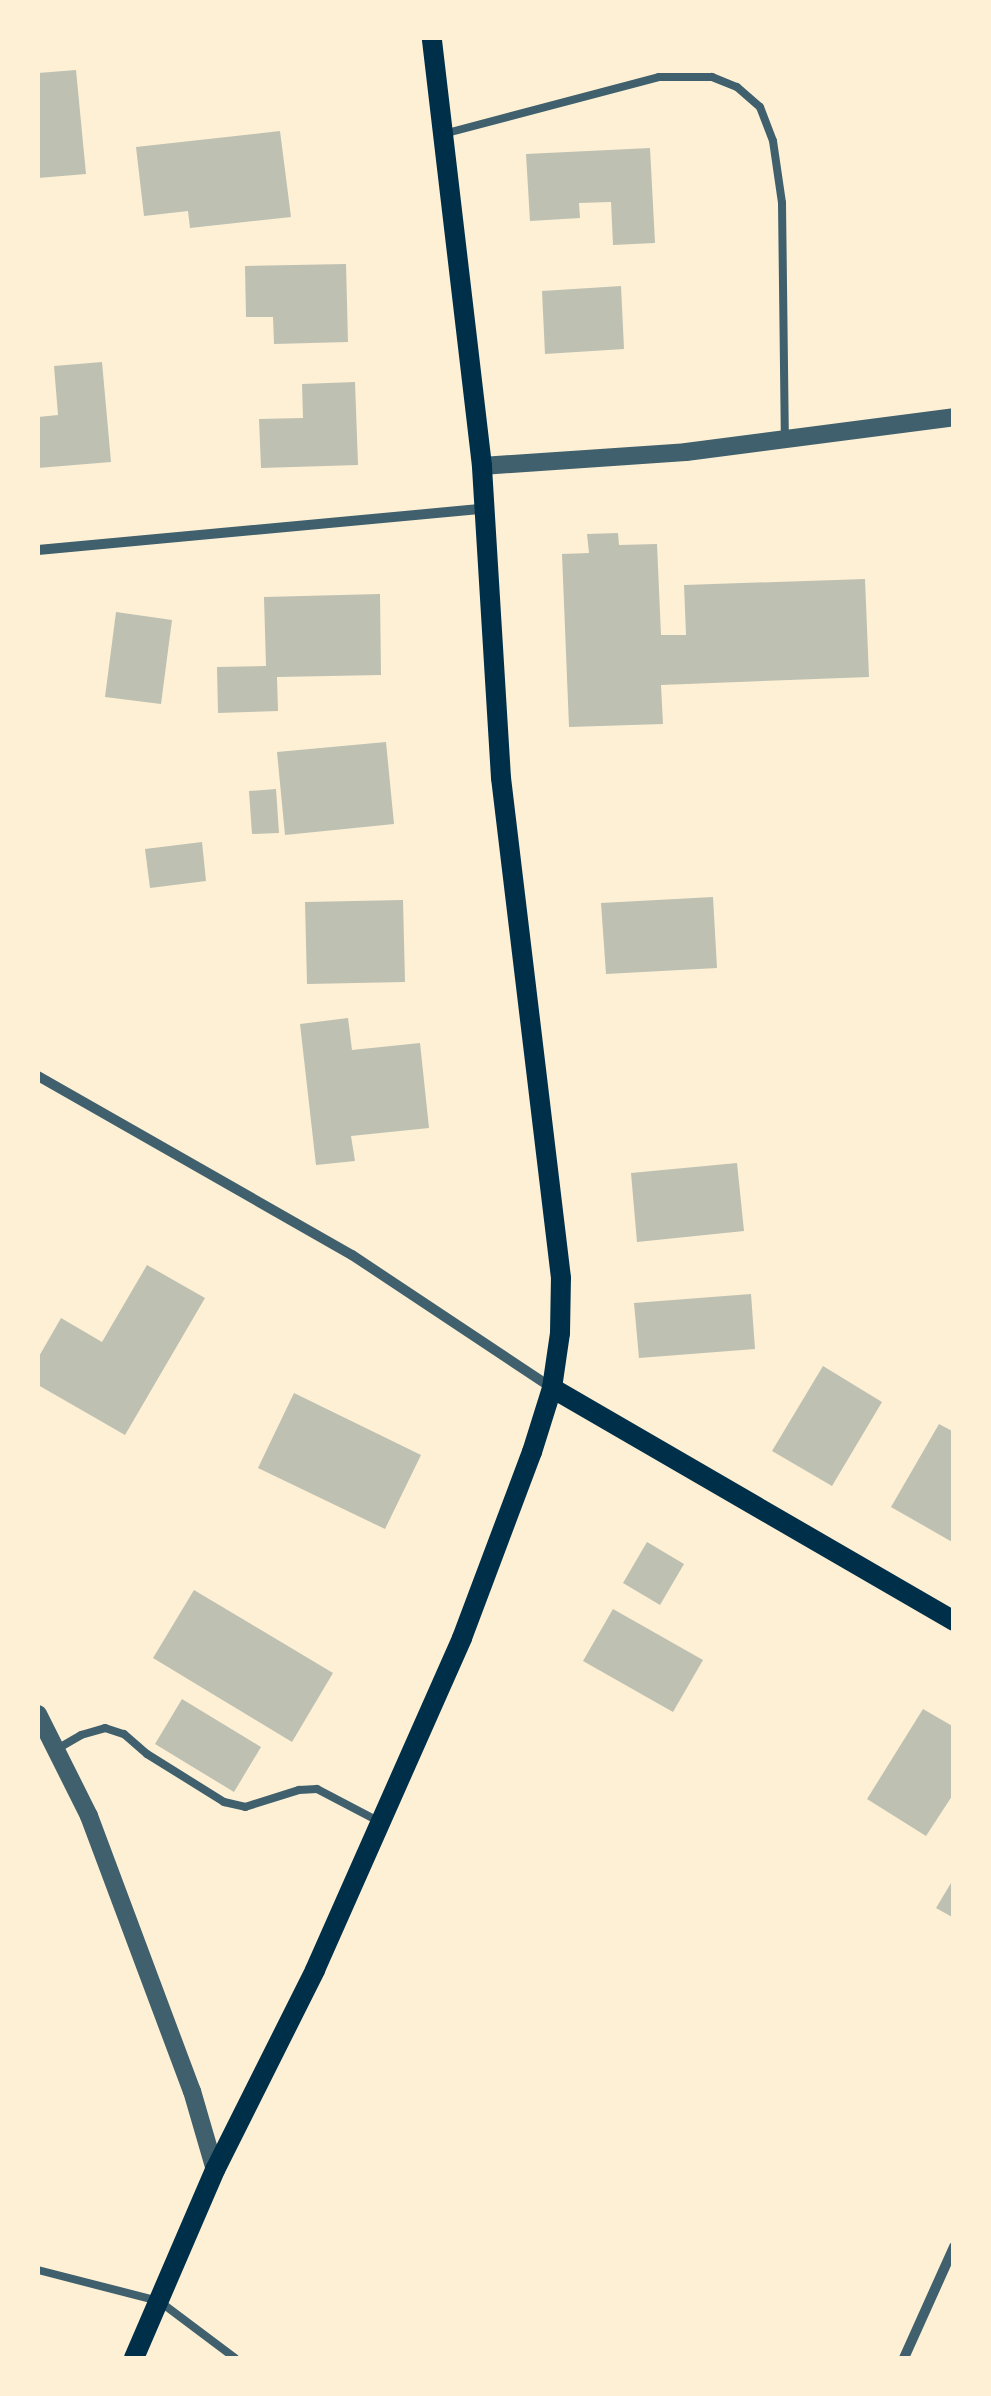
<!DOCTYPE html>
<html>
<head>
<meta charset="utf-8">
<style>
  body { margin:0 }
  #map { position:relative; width:991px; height:2396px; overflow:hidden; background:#fdf0d5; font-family:"Asap Condensed",sans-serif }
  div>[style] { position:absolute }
  .building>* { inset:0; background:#bec0b2 }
  .service>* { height:8px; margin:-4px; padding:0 4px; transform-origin:4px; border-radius:4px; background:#3f606c }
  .minor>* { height:10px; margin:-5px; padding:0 5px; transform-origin:5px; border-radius:5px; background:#3f606c }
  .tertiary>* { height:18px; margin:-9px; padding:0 9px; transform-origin:9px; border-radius:9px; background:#3f606c }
  .secondary>* { height:20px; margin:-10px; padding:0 10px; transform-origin:10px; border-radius:10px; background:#003049 }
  span { translate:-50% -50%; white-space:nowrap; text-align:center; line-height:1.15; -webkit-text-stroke:9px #fdf0d5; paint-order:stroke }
  .frame { position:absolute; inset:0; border:40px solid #fdf0d5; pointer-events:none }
</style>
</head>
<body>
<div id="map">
  <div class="building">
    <i style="clip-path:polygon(76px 70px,86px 174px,38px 178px,38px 73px)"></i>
    <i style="clip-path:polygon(280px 131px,291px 217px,190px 228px,188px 211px,144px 216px,136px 147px)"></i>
    <i style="clip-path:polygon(650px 148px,655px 243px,613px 245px,611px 202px,579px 203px,580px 218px,530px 221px,526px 154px)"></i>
    <i style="clip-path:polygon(346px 264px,348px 342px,274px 344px,273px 317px,246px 317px,245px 266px)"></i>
    <i style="clip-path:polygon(621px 286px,624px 349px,545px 354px,542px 291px)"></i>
    <i style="clip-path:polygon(102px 362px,111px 462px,38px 468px,38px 417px,58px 415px,54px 366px)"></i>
    <i style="clip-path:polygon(355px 382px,358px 465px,261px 468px,259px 419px,303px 418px,302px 384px)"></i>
    <i style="clip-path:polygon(618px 533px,619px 545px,657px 544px,661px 635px,686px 635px,684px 585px,865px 579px,869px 677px,661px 685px,663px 724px,569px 727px,562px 554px,589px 553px,587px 534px)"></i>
    <i style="clip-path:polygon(380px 594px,381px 675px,277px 677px,278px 711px,218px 713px,217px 667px,266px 666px,264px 597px)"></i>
    <i style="clip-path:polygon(116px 612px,172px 620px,161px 704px,105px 697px)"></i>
    <i style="clip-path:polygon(386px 742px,394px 824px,285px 835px,277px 752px)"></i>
    <i style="clip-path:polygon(276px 789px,279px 833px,252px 834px,249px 791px)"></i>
    <i style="clip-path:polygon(202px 842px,206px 881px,150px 888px,145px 849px)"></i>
    <i style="clip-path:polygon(713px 897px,717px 968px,606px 974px,601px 903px)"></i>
    <i style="clip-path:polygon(403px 900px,405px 982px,307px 984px,305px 902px)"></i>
    <i style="clip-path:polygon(348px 1018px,352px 1050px,420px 1043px,429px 1128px,351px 1136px,355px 1161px,316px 1165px,300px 1024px)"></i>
    <i style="clip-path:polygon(737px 1163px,744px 1231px,637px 1242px,631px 1173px)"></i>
    <i style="clip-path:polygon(147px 1265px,205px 1298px,125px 1435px,38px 1385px,38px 1358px,61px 1318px,102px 1342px)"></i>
    <i style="clip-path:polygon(751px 1294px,755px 1349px,639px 1358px,634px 1303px)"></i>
    <i style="clip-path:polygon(823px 1366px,882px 1402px,832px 1486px,772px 1451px)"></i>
    <i style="clip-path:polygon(294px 1393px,421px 1455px,385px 1529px,258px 1468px)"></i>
    <i style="clip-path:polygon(939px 1424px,954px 1432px,954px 1543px,891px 1507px)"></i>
    <i style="clip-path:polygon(647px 1542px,684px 1564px,660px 1605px,623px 1583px)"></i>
    <i style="clip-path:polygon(194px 1590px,333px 1673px,292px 1742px,153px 1658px)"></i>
    <i style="clip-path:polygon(613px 1609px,703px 1660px,673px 1712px,583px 1661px)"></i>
    <i style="clip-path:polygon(182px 1699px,261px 1747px,234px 1792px,155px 1744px)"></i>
    <i style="clip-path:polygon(923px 1709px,954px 1727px,954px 1793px,926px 1836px,867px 1799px)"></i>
    <i style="clip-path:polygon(954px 1878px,954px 1918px,936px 1908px)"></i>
  </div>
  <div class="service">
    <i style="left:447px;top:133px;width:219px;rotate:-14.8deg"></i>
    <i style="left:659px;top:77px;width:53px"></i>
    <i style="left:712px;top:77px;width:27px;rotate:22deg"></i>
    <i style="left:737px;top:87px;width:30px;rotate:41deg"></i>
    <i style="left:760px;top:107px;width:36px;rotate:69deg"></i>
    <i style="left:773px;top:141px;width:63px;rotate:81.7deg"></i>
    <i style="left:782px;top:203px;width:233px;rotate:89.3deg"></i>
    <i style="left:57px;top:1749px;width:28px;rotate:-30deg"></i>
    <i style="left:81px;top:1735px;width:25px;rotate:-16deg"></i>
    <i style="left:105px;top:1728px;width:20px;rotate:18deg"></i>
    <i style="left:124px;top:1734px;width:30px;rotate:41deg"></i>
    <i style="left:147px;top:1754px;width:91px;rotate:31.9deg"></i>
    <i style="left:224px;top:1802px;width:22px;rotate:13deg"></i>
    <i style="left:245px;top:1807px;width:57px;rotate:-17.5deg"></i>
    <i style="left:299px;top:1790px;width:18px;rotate:-3deg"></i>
    <i style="left:317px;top:1789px;width:69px;rotate:27.7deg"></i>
    <i style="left:38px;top:2270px;width:125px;rotate:14.4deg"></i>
    <i style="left:159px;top:2301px;width:95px;rotate:36.9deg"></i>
  </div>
  <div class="minor">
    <i style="left:38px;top:550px;width:446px;rotate:-5.3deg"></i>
    <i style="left:38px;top:1076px;width:361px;rotate:29.7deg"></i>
    <i style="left:352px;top:1255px;width:240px;rotate:33.6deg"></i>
    <i style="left:904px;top:2358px;width:122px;rotate:-65.8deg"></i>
  </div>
  <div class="tertiary">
    <i style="left:482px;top:466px;width:204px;rotate:-3.9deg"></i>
    <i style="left:686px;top:452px;width:270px;rotate:-7.4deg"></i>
    <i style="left:38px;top:1714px;width:114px;rotate:63.4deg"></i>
    <i style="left:89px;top:1816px;width:294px;rotate:69.5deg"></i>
    <i style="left:192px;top:2091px;width:82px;rotate:73.8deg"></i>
  </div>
  <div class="secondary">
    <i style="left:552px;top:1388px;width:465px;rotate:30.1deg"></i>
    <i style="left:134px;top:2358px;width:205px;rotate:-66.7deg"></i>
    <i style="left:215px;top:2170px;width:224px;rotate:-63.4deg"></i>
    <i style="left:315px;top:1970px;width:363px;rotate:-66.1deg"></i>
    <i style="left:462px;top:1638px;width:199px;rotate:-69.4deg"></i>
    <i style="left:532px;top:1452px;width:67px;rotate:-72.6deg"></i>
    <i style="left:552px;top:1388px;width:56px;rotate:-81.7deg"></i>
    <i style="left:560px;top:1333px;width:55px;rotate:-89deg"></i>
    <i style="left:561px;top:1278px;width:504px;rotate:-96.84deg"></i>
    <i style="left:501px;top:778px;width:313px;rotate:-93.5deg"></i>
    <i style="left:482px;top:466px;width:431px;rotate:-96.7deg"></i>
  </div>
  <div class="frame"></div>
</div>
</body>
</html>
